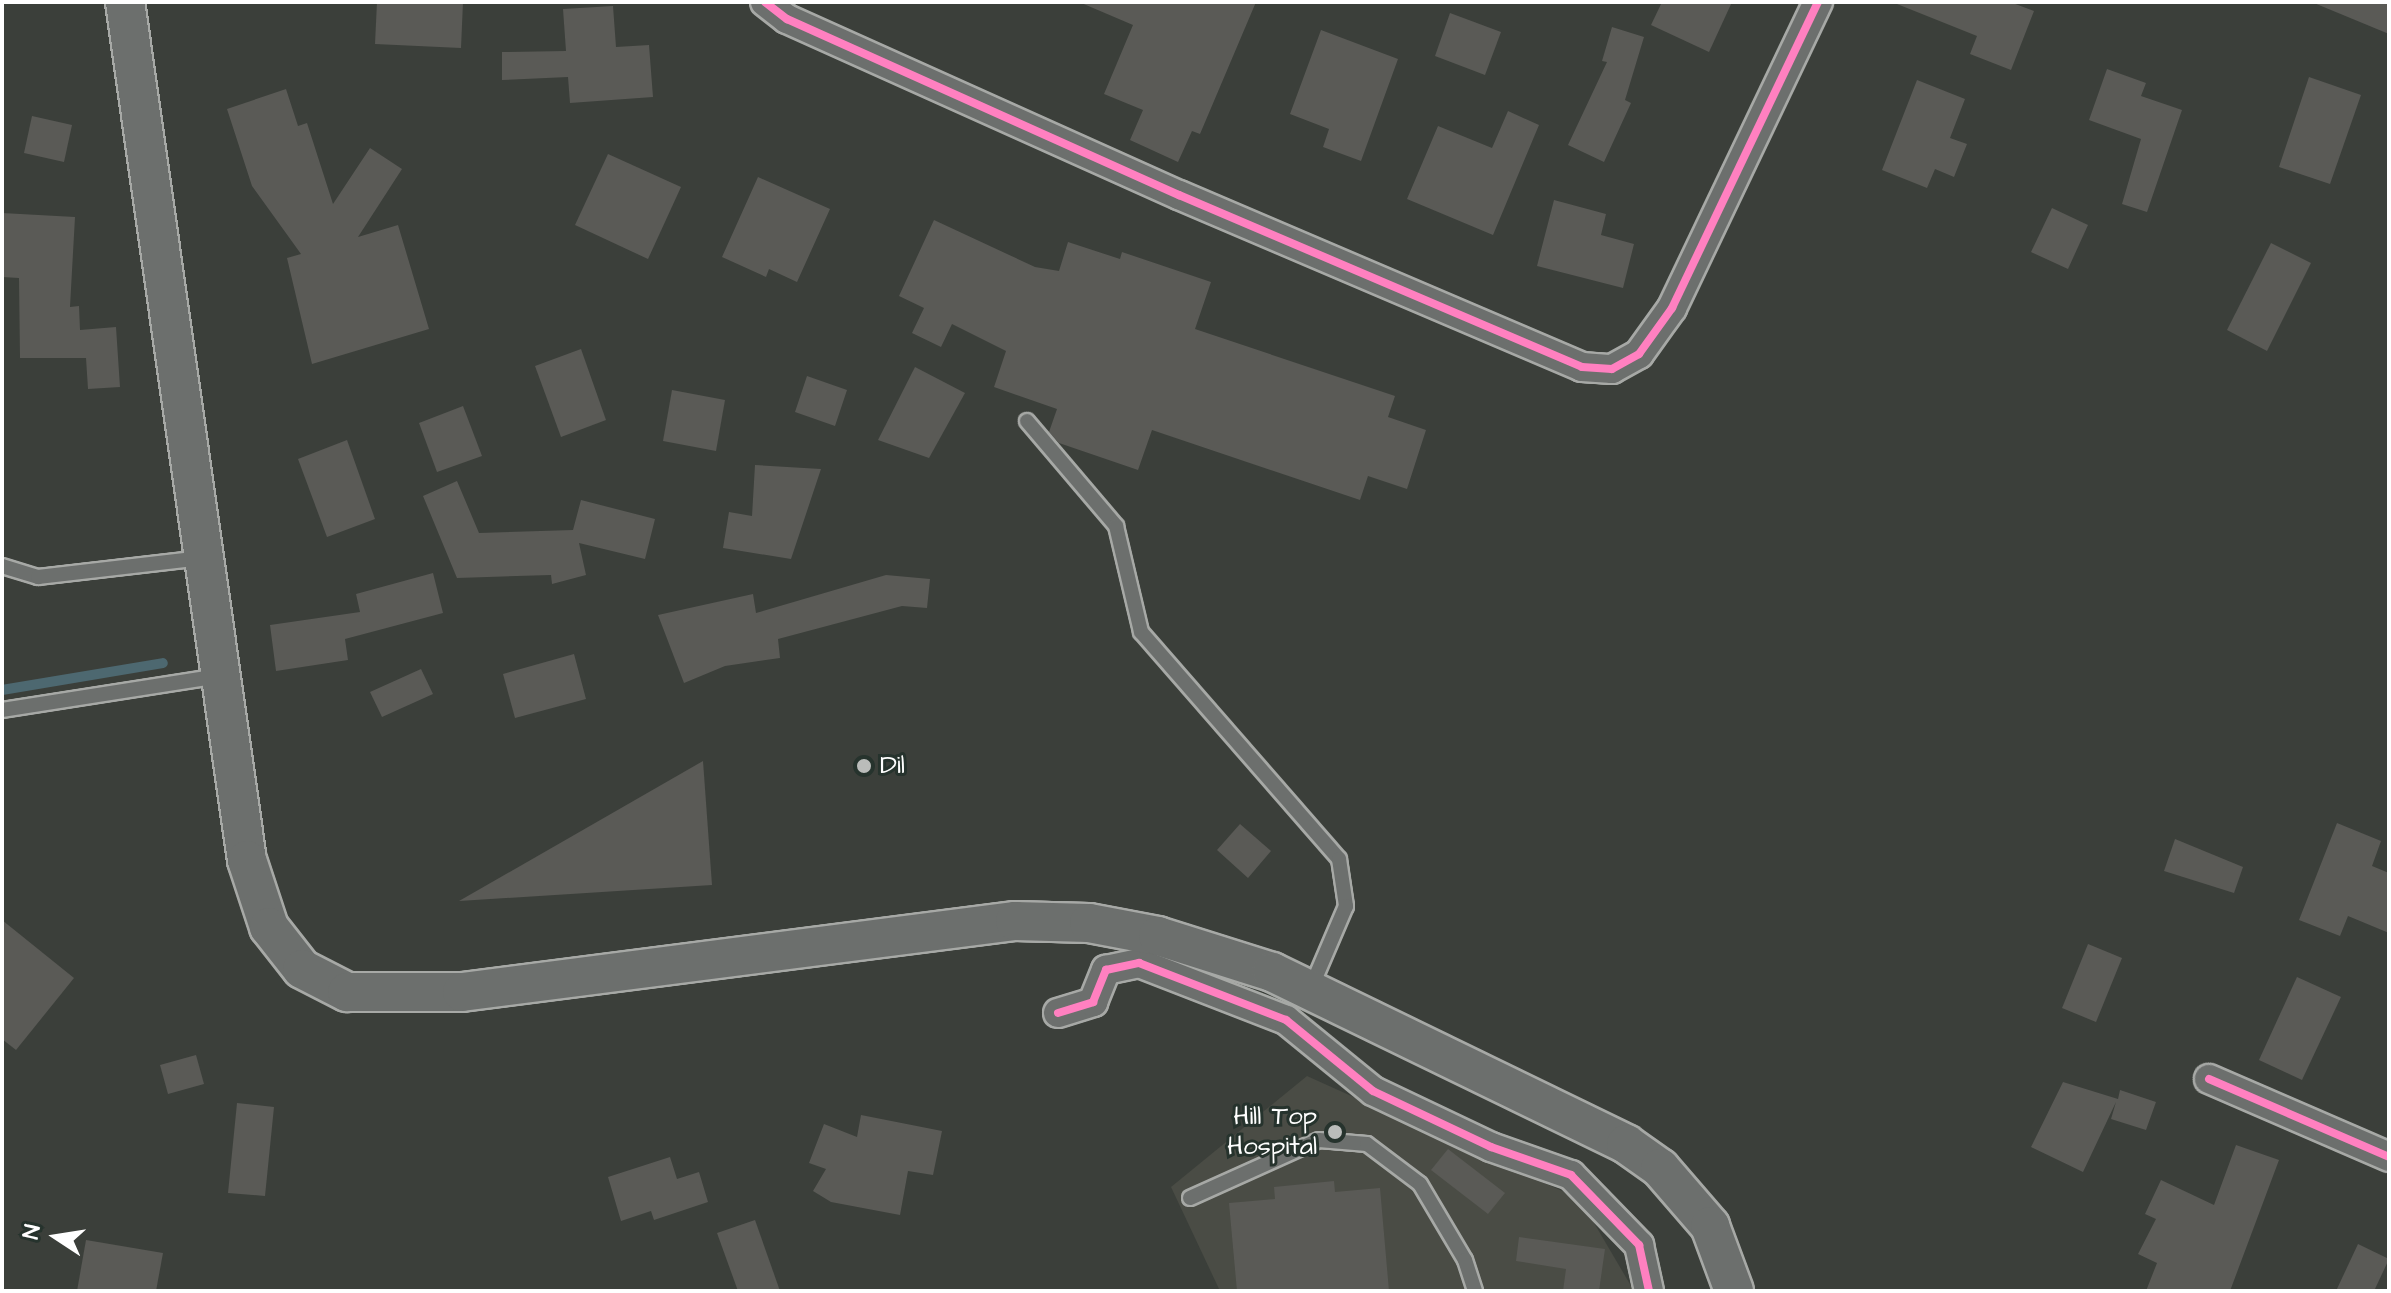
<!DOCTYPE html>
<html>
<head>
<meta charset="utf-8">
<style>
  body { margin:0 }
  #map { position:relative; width:2391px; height:1293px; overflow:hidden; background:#3b3f3a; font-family:"Architects Daughter",sans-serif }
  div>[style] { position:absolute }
  .built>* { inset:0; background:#4a4c45 }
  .stream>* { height:10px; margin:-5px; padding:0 5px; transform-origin:5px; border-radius:5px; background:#4d6870 }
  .building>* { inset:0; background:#5a5a56 }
  .roads { filter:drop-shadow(2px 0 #a7a9a6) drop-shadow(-2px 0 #a7a9a6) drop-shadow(0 2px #a7a9a6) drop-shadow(0 -2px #a7a9a6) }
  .service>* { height:14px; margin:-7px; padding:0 7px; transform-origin:7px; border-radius:7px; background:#6c6f6d }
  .minor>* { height:28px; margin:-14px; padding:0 14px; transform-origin:14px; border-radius:14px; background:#6c6f6d }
  .secondary>* { height:38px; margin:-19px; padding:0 19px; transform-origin:19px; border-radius:19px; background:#6c6f6d }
  .cycleway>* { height:8px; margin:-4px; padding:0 4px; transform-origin:4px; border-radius:4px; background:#ff80c0 }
  .dots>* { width:22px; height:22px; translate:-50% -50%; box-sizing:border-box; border:4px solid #26332d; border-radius:50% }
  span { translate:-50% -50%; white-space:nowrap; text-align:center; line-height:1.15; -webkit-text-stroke:6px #26332d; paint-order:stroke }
  .poi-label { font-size:26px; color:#fff }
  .left { translate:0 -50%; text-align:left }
  .right { translate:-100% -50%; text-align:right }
  .frame { position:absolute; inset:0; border:4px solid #fff; pointer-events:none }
  .north { position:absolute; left:16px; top:1197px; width:80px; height:80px; -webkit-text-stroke:6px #26332d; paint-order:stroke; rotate:282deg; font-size:22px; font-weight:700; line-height:32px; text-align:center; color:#fff }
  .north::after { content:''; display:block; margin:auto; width:28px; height:36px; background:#fff; clip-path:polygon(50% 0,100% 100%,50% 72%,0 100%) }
</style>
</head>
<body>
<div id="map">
  <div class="built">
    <i style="clip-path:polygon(1307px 1076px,1580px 1199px,1634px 1291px,1220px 1291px,1171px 1187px)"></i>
  </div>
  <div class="stream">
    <i style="left:2px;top:690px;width:163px;rotate:-9.5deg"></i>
  </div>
  <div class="building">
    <i style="clip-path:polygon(377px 2px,463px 2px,461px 48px,375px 44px)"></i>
    <i style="clip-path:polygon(1079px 2px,1256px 2px,1200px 134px,1192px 131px,1178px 162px,1130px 140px,1143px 110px,1104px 94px,1133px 25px)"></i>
    <i style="clip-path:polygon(1662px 2px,1732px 2px,1709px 52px,1651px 25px)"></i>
    <i style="clip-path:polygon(1892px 2px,2010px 2px,2034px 11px,2011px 70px,1970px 54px,1977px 36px)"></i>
    <i style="clip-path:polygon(2314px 2px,2389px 2px,2389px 34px,2314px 3px)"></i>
    <i style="clip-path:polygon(613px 6px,616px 47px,649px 45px,653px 97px,570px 103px,568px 77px,502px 80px,502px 52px,566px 51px,563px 9px)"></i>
    <i style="clip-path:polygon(1450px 13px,1501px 32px,1485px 75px,1435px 56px)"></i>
    <i style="clip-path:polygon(1612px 27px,1644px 37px,1625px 100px,1631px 103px,1604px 162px,1568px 145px,1607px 62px,1602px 61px)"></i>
    <i style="clip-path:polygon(1321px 30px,1398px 59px,1361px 161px,1323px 147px,1329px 129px,1290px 114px)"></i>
    <i style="clip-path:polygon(2107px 69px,2146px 83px,2141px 96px,2182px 110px,2147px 212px,2122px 204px,2141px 139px,2089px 120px)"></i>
    <i style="clip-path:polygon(2309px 77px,2361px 95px,2330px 184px,2279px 167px)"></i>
    <i style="clip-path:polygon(1917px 80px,1965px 99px,1950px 138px,1967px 144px,1954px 177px,1935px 169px,1927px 188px,1882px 170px)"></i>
    <i style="clip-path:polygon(286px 89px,298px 126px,307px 123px,333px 204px,370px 148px,402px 169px,358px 237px,398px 225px,429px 329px,312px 364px,287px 258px,301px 254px,252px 186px,227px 109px)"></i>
    <i style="clip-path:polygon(1508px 111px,1539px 125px,1493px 235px,1407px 199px,1438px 126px,1492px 148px)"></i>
    <i style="clip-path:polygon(32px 116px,72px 125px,64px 162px,24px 153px)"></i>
    <i style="clip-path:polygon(608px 154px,681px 187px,648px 259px,575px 225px)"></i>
    <i style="clip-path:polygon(758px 177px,830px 209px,797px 282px,769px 269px,766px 277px,722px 257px)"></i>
    <i style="clip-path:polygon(1554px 200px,1606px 214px,1601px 235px,1634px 244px,1623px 288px,1537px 266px)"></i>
    <i style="clip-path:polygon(2052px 208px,2088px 225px,2068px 269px,2031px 252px)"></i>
    <i style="clip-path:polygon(2px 213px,75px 217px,70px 307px,79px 306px,80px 330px,116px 327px,120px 387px,88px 389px,86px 358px,20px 358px,19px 278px,2px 277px)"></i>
    <i style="clip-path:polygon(934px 220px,1035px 267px,1059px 271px,1068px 242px,1120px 259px,1122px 252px,1211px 282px,1195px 329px,1395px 396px,1388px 417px,1426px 430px,1407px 489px,1368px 476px,1360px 500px,1152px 430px,1138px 470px,1059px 443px,1049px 432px,1057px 409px,994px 387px,1006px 351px,952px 324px,941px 347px,912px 333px,924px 308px,899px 296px)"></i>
    <i style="clip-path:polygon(2271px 243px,2311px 263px,2267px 351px,2227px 330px)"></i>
    <i style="clip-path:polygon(581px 349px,606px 420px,561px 437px,535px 366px)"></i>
    <i style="clip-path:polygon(915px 367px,965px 393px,929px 458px,878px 440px)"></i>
    <i style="clip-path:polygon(807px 376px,847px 390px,835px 426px,795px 412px)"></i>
    <i style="clip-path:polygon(672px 390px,725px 400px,716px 451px,663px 441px)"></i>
    <i style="clip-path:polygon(463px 406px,482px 456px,437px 472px,419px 423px)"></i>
    <i style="clip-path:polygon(347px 440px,375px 519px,327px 537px,298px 459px)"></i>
    <i style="clip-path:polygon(755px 465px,821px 469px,791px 559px,723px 548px,729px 512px,752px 516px)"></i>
    <i style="clip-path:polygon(457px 481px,479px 533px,573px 530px,581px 500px,655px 519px,645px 559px,579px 543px,586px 575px,552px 584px,551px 575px,457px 578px,423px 496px)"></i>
    <i style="clip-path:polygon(433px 573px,443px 613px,345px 639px,348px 660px,276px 671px,270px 625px,360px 612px,356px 594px)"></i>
    <i style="clip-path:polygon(886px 575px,930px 579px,927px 608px,902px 606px,778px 639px,780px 658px,725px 666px,684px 683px,658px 615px,753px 594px,756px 613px)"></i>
    <i style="clip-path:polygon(574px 654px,586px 699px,515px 718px,503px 674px)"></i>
    <i style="clip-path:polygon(421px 669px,433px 694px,382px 717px,370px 692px)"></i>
    <i style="clip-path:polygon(703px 761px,712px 885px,459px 901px)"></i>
    <i style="clip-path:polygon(2337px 823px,2381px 841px,2372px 866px,2389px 873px,2389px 933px,2348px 916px,2340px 936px,2299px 920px)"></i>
    <i style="clip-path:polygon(1240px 824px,1271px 851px,1248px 878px,1217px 850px)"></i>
    <i style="clip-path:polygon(2175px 839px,2243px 867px,2234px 893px,2164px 871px)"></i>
    <i style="clip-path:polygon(2px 920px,74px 978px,16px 1050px,2px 1039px)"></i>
    <i style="clip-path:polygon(2088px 944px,2122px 958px,2096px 1022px,2062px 1008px)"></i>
    <i style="clip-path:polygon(2297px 977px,2341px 997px,2302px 1080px,2259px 1060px)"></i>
    <i style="clip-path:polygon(196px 1055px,204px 1084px,168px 1094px,160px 1065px)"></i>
    <i style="clip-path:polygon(2063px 1082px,2118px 1099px,2120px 1090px,2156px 1102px,2146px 1130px,2111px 1119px,2116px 1102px,2083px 1172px,2031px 1147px)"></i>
    <i style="clip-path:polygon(237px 1103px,274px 1107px,265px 1196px,228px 1193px)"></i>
    <i style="clip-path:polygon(861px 1115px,942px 1131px,933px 1175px,908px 1171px,900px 1215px,831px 1202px,813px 1191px,826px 1169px,809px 1163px,824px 1124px,857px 1137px)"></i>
    <i style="clip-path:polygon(2236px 1145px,2279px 1160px,2230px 1291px,2146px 1291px,2157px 1263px,2138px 1254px,2156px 1219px,2145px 1214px,2161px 1180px,2214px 1205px)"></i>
    <i style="clip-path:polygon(1448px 1149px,1505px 1193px,1488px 1214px,1431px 1170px)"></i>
    <i style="clip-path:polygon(670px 1157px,677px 1179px,699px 1172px,708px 1202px,654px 1220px,651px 1211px,621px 1221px,608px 1177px)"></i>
    <i style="clip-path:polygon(1334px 1181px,1335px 1192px,1380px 1188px,1389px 1291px,1237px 1291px,1229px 1203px,1275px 1199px,1274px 1187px)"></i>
    <i style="clip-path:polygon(755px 1220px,780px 1291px,738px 1291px,717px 1233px)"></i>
    <i style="clip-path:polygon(1519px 1237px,1605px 1249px,1599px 1291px,1563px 1291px,1566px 1269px,1516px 1261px)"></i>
    <i style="clip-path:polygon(86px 1240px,163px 1253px,156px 1291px,77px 1291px)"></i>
    <i style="clip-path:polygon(2358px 1244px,2389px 1259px,2374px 1291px,2336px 1291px)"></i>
  </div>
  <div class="roads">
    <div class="service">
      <i style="left:1027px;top:421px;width:138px;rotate:49.7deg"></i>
      <i style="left:1116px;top:526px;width:109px;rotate:76.7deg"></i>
      <i style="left:1141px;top:632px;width:301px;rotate:48.9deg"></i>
      <i style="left:1339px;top:859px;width:48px;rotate:81.5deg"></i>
      <i style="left:1346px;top:906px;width:91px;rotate:113.2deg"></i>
      <i style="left:2px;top:566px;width:38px;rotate:17deg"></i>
      <i style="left:38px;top:577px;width:165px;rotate:-6.6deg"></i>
      <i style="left:2px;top:710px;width:221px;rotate:-8.9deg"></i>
      <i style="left:1190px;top:1198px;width:141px;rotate:-24.2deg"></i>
      <i style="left:1319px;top:1140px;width:48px;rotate:4.8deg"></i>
      <i style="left:1367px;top:1144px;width:66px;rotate:37deg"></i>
      <i style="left:1420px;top:1184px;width:88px;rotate:59.4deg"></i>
      <i style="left:1465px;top:1260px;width:33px;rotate:72deg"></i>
    </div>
    <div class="minor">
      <i style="left:765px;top:2px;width:28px;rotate:38deg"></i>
      <i style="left:787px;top:19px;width:430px;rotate:24.2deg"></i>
      <i style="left:1179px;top:195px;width:438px;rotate:23.1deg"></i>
      <i style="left:1582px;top:367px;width:30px;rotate:4deg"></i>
      <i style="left:1612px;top:369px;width:31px;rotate:-29deg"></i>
      <i style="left:1639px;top:354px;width:57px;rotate:-54.3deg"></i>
      <i style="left:1672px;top:308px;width:339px;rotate:-64.5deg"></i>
      <i style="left:1058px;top:1013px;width:37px;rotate:-17deg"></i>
      <i style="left:1093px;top:1002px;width:35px;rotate:-68deg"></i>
      <i style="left:1106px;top:970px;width:34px;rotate:-12deg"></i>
      <i style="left:1139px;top:963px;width:158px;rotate:21.2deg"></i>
      <i style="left:1286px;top:1020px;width:112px;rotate:39.2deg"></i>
      <i style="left:1373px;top:1091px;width:131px;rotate:25.4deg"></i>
      <i style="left:1491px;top:1147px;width:85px;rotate:19.3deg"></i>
      <i style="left:1571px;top:1175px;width:98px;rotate:45.8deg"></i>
      <i style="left:1639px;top:1245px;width:47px;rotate:77.7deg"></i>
      <i style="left:2209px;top:1079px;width:196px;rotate:23.4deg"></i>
    </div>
    <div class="secondary">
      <i style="left:125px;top:2px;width:867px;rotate:81.91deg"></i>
      <i style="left:247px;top:860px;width:71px;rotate:71.8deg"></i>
      <i style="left:269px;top:927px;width:53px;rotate:51.8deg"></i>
      <i style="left:302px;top:969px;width:51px;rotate:27.1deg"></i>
      <i style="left:347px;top:992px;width:115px"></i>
      <i style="left:462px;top:992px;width:558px;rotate:-7.32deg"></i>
      <i style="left:1015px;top:921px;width:74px;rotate:1.5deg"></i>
      <i style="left:1089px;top:923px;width:70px;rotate:10.7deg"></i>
      <i style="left:1158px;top:936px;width:120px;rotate:17.5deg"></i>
      <i style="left:1272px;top:972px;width:394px;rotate:25.9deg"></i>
      <i style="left:1626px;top:1144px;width:42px;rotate:35.2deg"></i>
      <i style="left:1660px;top:1168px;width:77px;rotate:49.2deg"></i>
      <i style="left:1710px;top:1226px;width:69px;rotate:69.7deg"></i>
    </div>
  </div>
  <div class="cycleway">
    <i style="left:765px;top:2px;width:28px;rotate:38deg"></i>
    <i style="left:787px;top:19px;width:430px;rotate:24.2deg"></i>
    <i style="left:1179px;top:195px;width:438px;rotate:23.1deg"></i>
    <i style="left:1582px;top:367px;width:30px;rotate:4deg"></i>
    <i style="left:1612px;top:369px;width:31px;rotate:-29deg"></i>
    <i style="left:1639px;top:354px;width:57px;rotate:-54.3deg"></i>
    <i style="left:1672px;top:308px;width:339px;rotate:-64.5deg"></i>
    <i style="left:1058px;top:1013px;width:37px;rotate:-17deg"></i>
    <i style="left:1093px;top:1002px;width:35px;rotate:-68deg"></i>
    <i style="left:1106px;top:970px;width:34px;rotate:-12deg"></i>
    <i style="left:1139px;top:963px;width:158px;rotate:21.2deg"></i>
    <i style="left:1286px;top:1020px;width:112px;rotate:39.2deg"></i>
    <i style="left:1373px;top:1091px;width:131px;rotate:25.4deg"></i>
    <i style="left:1491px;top:1147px;width:85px;rotate:19.3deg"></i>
    <i style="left:1571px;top:1175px;width:98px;rotate:45.8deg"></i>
    <i style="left:1639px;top:1245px;width:47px;rotate:77.7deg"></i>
    <i style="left:2209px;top:1079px;width:196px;rotate:23.4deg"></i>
  </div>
  <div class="dots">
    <i style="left:864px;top:766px;background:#babcba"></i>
    <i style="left:1335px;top:1132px;background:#babcba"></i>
  </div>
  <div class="poi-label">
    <span class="left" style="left:880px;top:766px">Dil</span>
    <span class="right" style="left:1317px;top:1132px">Hill Top<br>Hospital</span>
  </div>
  <div class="frame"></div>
  <div class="north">N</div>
</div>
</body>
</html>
